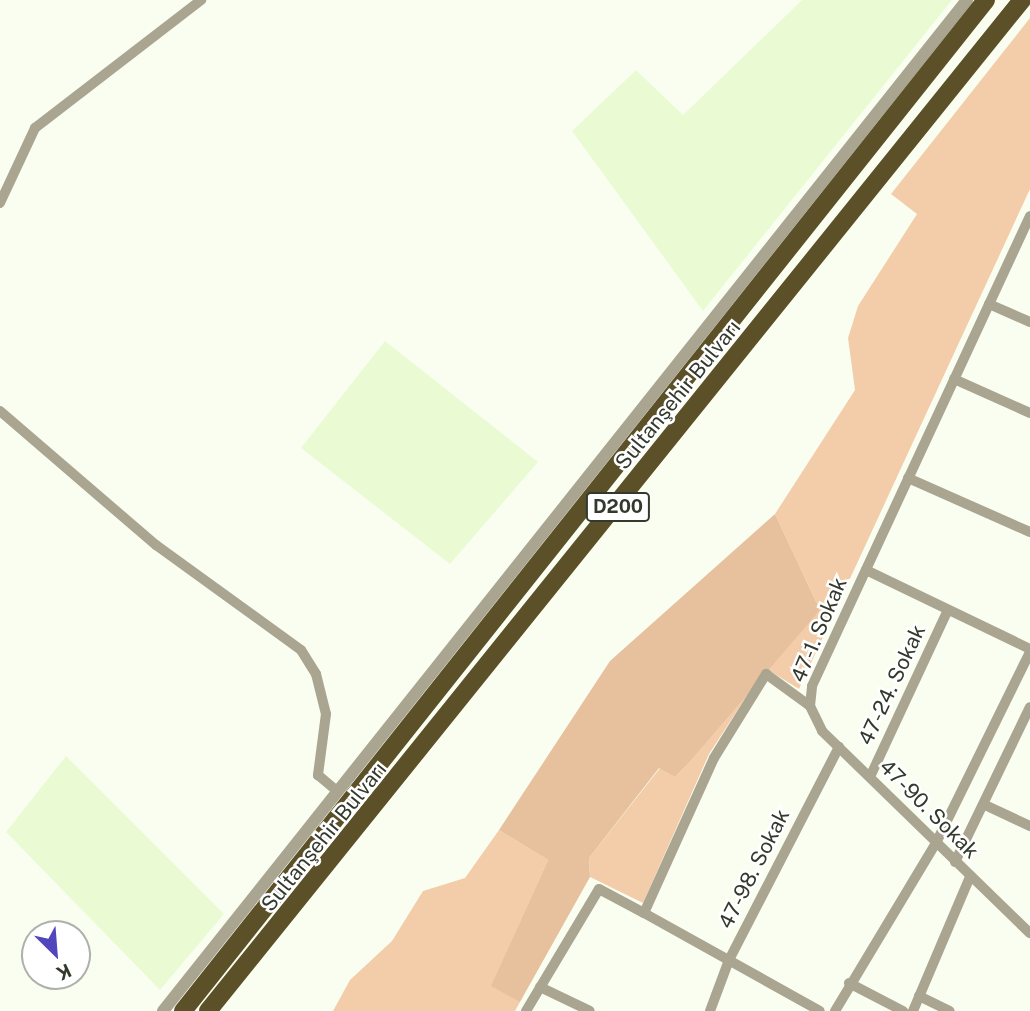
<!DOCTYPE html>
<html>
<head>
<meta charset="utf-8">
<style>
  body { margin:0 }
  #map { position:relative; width:1030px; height:1011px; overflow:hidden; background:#f9fef1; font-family:"Public Sans",sans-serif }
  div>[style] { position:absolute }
  .built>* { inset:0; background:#eafbd4 }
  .green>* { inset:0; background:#f3cda9 }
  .forest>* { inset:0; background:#e7c09d }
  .minor>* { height:10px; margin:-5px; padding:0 5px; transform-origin:5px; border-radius:5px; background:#aaa590 }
  .tertiary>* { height:12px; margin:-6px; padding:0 6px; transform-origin:6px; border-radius:6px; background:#aaa590 }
  .trunk>* { height:18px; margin:-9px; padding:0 9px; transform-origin:9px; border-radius:9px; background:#5c5028 }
  span { translate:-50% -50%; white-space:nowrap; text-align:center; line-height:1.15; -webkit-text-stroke:5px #fff; paint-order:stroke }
  .shield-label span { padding:2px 5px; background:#fff; border:2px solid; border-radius:5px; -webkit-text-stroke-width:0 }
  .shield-label { font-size:19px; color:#33392c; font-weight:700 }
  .street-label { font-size:21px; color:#33392c }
  .north { position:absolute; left:21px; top:920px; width:70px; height:70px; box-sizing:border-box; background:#fff; border:2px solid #adb0ab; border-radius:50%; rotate:155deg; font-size:19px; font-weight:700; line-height:28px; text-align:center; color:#33392c }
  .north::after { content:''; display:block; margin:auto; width:24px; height:32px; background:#5246bd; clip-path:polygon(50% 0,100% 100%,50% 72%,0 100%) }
</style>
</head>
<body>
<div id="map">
  <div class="built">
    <i style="clip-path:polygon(802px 0,952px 0,703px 311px,572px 131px,636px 70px,683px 115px)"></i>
    <i style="clip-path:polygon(385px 341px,538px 462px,450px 564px,301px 448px)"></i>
    <i style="clip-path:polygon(66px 756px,224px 914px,160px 990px,6px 832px)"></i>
  </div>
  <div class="green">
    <i style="clip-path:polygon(1030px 18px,1030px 189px,799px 689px,765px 668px,709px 754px,643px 903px,590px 877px,589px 858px,660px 768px,675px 777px,685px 767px,765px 667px,820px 610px,775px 514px,855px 390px,848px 338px,858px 306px,917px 214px,891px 194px)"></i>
    <i style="clip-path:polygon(499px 830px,548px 860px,492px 985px,520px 1002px,515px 1011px,333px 1011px,350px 980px,392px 941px,423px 891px,465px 878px)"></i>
  </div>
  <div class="forest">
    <i style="clip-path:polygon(775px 514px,820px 610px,685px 767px,675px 777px,659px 768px,589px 858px,590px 877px,520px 1002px,491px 986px,548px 860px,499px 830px,610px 661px)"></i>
  </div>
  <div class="minor">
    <i style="left:0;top:203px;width:83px;rotate:-65deg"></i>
    <i style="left:35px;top:128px;width:210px;rotate:-37.6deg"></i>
    <i style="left:989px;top:304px;width:45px;rotate:23.7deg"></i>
    <i style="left:954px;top:379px;width:83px;rotate:24.1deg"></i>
    <i style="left:0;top:411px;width:206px;rotate:40.7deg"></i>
    <i style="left:156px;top:545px;width:179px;rotate:35.9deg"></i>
    <i style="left:301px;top:650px;width:28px;rotate:58deg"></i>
    <i style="left:316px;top:674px;width:41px;rotate:76deg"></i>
    <i style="left:326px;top:714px;width:62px;rotate:97.5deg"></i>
    <i style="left:318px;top:775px;width:26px;rotate:40deg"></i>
    <i style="left:908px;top:478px;width:133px;rotate:23.9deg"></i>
    <i style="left:866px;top:570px;width:182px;rotate:25.7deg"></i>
    <i style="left:810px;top:706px;width:28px;rotate:64deg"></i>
    <i style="left:822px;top:731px;width:290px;rotate:44.2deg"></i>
    <i style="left:870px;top:777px;width:184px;rotate:-65deg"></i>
    <i style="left:985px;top:805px;width:50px;rotate:25deg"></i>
    <i style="left:955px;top:862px;width:172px;rotate:-64.2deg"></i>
    <i style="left:644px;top:913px;width:201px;rotate:29.1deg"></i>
    <i style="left:849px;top:983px;width:61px;rotate:27.4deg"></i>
    <i style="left:540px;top:987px;width:55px;rotate:25.6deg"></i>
    <i style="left:919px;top:996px;width:34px;rotate:26deg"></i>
    <i style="left:526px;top:1011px;width:142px;rotate:-59.1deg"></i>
    <i style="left:599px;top:889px;width:51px;rotate:28.1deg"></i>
    <i style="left:644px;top:913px;width:170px;rotate:-65.7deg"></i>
    <i style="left:714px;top:758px;width:99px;rotate:-58.2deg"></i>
    <i style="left:766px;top:674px;width:54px;rotate:36deg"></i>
    <i style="left:810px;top:706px;width:20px;rotate:-84deg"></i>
    <i style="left:812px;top:686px;width:518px;rotate:-65.12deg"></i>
    <i style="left:710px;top:1011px;width:54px;rotate:-69.6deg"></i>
    <i style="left:729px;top:960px;width:240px;rotate:-62.7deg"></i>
    <i style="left:835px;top:1011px;width:196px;rotate:-59deg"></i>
    <i style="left:936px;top:843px;width:213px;rotate:-63.8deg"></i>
    <i style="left:913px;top:1011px;width:146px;rotate:-67deg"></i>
  </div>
  <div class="tertiary">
    <i style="left:163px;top:1011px;width:1292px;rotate:-51.51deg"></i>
  </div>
  <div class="trunk">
    <i style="left:183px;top:1011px;width:1291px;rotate:-51.54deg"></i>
    <i style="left:208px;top:1011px;width:1298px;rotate:-51.16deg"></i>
  </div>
  <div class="shield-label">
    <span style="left:618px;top:507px">D200</span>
  </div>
  <div class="street-label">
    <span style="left:678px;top:395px;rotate:-51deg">Sultanşehir Bulvarı</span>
    <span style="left:819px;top:630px;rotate:-67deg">47-1. Sokak</span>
    <span style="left:892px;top:685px;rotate:-65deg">47-24. Sokak</span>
    <span style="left:929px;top:809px;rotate:45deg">47-90. Sokak</span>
    <span style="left:324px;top:837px;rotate:-51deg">Sultanşehir Bulvarı</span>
    <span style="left:754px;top:869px;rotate:-63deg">47-98. Sokak</span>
  </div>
  <div class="north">K</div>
</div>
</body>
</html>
